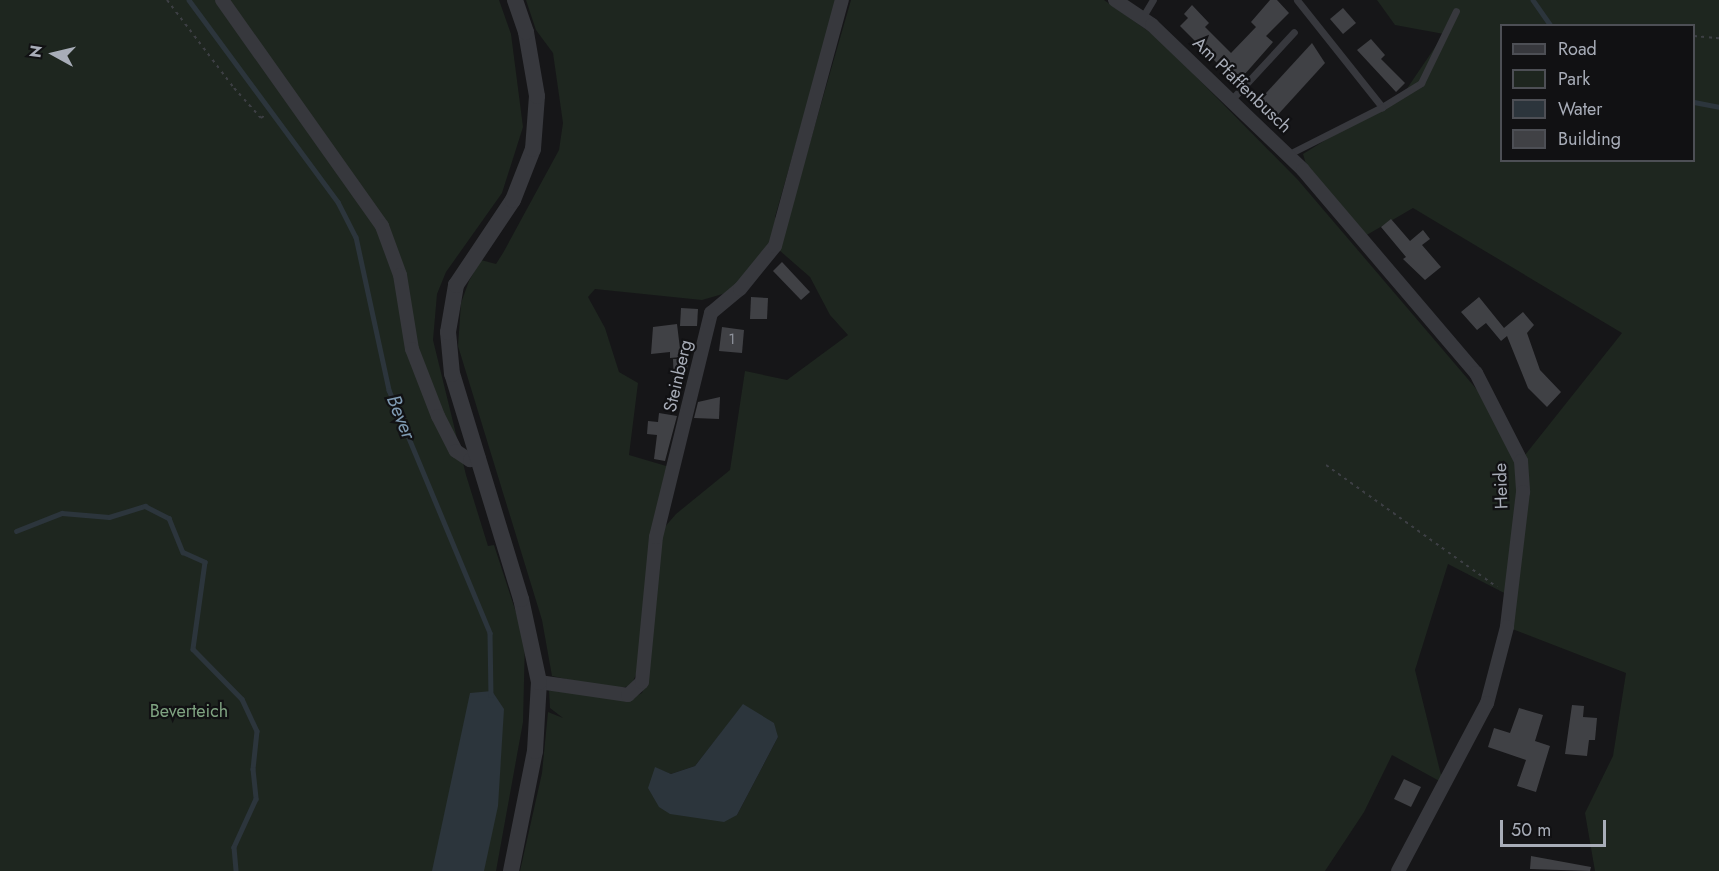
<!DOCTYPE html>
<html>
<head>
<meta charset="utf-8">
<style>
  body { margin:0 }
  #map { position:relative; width:1719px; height:871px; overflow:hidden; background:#161618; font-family:Jost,sans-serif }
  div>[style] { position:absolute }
  .green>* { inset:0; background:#1e261f }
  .water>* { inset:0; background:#2c353c }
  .stream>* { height:4.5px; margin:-2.25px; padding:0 2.25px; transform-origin:2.25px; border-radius:2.25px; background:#2c353c }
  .building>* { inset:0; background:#404145 }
  .path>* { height:2px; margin-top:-1px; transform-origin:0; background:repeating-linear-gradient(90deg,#3d3f44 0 3px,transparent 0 7.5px) }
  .service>* { height:7px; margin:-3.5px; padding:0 3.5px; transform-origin:3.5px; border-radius:3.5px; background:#37383d }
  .minor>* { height:14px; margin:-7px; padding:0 7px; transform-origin:7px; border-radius:7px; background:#37383d }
  .tertiary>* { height:16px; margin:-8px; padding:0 8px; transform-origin:8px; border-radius:8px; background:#37383d }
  span { translate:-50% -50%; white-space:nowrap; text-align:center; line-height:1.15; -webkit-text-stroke:4.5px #111113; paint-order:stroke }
  .number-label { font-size:15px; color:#8e929b }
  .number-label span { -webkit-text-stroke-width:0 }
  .street-label { font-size:18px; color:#a8adb8 }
  .park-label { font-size:18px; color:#7fa381 }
  .water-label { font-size:20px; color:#7f9bb3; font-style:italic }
  .legend { position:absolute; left:1500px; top:24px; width:195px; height:138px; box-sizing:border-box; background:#111113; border:2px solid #4d4f55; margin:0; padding:8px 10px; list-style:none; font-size:18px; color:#a8adb8 }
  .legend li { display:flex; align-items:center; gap:12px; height:30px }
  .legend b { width:30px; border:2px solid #4d4f55 }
  .north { position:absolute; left:24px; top:24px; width:60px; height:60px; -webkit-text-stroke:4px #111113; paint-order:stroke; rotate:278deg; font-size:16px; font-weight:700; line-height:24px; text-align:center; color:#a8adb8 }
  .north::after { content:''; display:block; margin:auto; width:21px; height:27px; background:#a8adb8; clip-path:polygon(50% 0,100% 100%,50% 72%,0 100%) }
  .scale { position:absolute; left:1500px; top:820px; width:106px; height:27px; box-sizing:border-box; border:3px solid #a8adb8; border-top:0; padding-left:8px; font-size:18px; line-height:21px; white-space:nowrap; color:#a8adb8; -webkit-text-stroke:4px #111113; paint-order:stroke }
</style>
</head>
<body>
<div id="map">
  <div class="green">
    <i style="clip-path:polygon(0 0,222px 0,325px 135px,229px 0,499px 0,511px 34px,523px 127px,502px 193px,446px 272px,437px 294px,433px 340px,466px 475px,488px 546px,494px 545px,525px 640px,523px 722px,496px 871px,0 871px)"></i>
    <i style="clip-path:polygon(evenodd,526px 0,837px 0,775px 217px,781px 224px,740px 289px,702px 300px,595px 289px,588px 297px,605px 328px,619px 372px,638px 383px,629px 455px,673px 468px,657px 536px,676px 514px,730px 470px,745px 371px,787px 380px,848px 335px,830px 315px,810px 277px,779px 250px,851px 0,1104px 0,1158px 38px,1298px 180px,1502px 419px,1521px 460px,1622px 333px,1413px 208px,1365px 236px,1306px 164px,1303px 154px,1406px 90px,1444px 34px,1395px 25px,1377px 0,1719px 0,1719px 871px,1595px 871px,1585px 813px,1613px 756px,1626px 673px,1507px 627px,1510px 596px,1448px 564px,1415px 670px,1443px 783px,1392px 755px,1364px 812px,1325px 871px,520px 871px,542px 773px,548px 712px,563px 718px,550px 708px,549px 690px,629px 699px,642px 693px,649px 672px,638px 670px,631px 686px,612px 689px,552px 676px,542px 620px,458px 346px,461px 303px,469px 281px,481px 260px,496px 264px,503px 253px,559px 150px,563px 123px,553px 53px,536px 30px,526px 0,1502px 26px,1694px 26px,1694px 160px,1502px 160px,1502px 26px,526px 0,743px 705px,778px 737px,737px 815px,655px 768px,671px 774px,695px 766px,743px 705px)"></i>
  </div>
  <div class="water">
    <i style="clip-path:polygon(492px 691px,504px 709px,498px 806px,484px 871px,432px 871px,470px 693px)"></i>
    <i style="clip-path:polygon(743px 704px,774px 723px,778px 737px,737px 815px,724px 822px,670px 814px,659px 807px,648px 788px,655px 767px,671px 774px,695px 766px)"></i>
  </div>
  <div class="stream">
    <i style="left:189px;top:0;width:251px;rotate:53.6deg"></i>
    <i style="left:338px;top:202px;width:39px;rotate:63deg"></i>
    <i style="left:356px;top:237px;width:157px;rotate:77.8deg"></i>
    <i style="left:389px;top:390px;width:263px;rotate:67.4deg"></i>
    <i style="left:490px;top:633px;width:62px;rotate:89.1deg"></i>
    <i style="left:1533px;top:0;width:32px;rotate:55deg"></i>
    <i style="left:1694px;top:102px;width:25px;rotate:11deg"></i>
    <i style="left:16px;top:531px;width:49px;rotate:-21.4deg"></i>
    <i style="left:62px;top:513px;width:47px;rotate:4.9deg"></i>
    <i style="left:109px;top:517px;width:38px;rotate:-17deg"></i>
    <i style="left:145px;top:506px;width:27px;rotate:27deg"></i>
    <i style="left:169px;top:518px;width:37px;rotate:68deg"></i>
    <i style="left:183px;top:552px;width:24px;rotate:24deg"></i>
    <i style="left:205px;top:562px;width:88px;rotate:97.9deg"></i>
    <i style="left:193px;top:649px;width:70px;rotate:45.6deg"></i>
    <i style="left:242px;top:699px;width:35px;rotate:65deg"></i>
    <i style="left:257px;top:731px;width:38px;rotate:96deg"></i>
    <i style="left:253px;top:769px;width:30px;rotate:84deg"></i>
    <i style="left:256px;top:799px;width:53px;rotate:114.6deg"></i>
    <i style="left:234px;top:847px;width:24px;rotate:85deg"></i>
  </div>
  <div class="building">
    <i style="clip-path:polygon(1270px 0,1277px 0,1289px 13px,1266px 36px,1273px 42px,1237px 83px,1180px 26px,1188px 18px,1184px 14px,1192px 5px,1209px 23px,1205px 27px,1231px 53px,1256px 27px,1251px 22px)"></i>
    <i style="clip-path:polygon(1343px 8px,1356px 23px,1343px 34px,1330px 19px)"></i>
    <i style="clip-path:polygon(1371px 39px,1385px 55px,1381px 59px,1405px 83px,1396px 92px,1357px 50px)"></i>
    <i style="clip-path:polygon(1312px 43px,1325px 63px,1273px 120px,1256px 104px)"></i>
    <i style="clip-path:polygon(1391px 219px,1410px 241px,1423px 230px,1430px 239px,1422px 245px,1441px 267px,1425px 280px,1403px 259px,1406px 257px,1381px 227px)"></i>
    <i style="clip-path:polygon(782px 262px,810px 292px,801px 300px,773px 271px)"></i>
    <i style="clip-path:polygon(751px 297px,768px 298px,767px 319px,750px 319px)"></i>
    <i style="clip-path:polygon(1479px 297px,1504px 328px,1523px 312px,1534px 325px,1527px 333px,1540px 370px,1561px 392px,1547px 407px,1528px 388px,1507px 336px,1501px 341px,1486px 323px,1477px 330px,1461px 312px)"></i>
    <i style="clip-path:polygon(681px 308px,698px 309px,697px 326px,680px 326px)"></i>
    <i style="clip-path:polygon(677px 324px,681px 357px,670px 358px,670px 352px,651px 354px,653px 327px)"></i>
    <i style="clip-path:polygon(722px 327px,744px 330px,742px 353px,719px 351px)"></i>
    <i style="clip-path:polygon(673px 359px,689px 359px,684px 383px,674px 384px)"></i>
    <i style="clip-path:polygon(720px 397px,719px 419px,694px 418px,698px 402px)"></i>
    <i style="clip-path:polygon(659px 413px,677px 416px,665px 461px,654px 459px,657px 435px,647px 434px,648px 421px,658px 422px)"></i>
    <i style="clip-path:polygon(1572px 705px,1584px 706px,1583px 717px,1597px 718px,1595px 740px,1589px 740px,1587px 756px,1565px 754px)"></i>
    <i style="clip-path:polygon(1519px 708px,1543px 715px,1535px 741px,1550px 746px,1536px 792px,1517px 786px,1526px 760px,1488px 747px,1494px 728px,1510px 733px)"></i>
    <i style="clip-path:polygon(1404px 779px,1421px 787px,1411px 807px,1394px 799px)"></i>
    <i style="clip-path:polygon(1531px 856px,1591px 867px,1590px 871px,1530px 869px)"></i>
  </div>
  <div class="path">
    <i style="left:167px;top:0;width:111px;rotate:52.7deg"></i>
    <i style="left:234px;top:88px;width:40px;rotate:48deg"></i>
    <i style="left:261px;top:118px;width:4px;rotate:-34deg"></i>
    <i style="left:1694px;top:36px;width:25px;rotate:5deg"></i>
    <i style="left:1326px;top:465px;width:210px;rotate:35.5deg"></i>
  </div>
  <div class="service">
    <i style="left:1297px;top:0;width:137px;rotate:51.5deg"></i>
    <i style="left:1382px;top:107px;width:46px;rotate:-31.6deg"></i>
    <i style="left:1421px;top:83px;width:80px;rotate:-64.1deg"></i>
    <i style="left:1142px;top:18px;width:21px;rotate:-59deg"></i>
    <i style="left:1232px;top:99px;width:91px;rotate:-47.2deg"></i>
    <i style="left:1289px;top:154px;width:104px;rotate:-26.8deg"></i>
  </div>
  <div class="minor">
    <i style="left:222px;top:0;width:277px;rotate:54.7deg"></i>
    <i style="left:382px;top:226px;width:52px;rotate:69.8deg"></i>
    <i style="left:400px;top:275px;width:75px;rotate:80.8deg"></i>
    <i style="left:412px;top:349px;width:72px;rotate:68.8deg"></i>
    <i style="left:438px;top:416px;width:39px;rotate:63deg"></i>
    <i style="left:456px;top:451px;width:17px;rotate:33deg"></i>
    <i style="left:470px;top:460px;width:9px;rotate:-13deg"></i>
    <i style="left:1115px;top:0;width:45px;rotate:34deg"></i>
    <i style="left:1152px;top:25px;width:209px;rotate:43.8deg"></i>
    <i style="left:1303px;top:170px;width:267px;rotate:49.6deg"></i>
    <i style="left:1476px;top:373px;width:99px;rotate:62.9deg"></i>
    <i style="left:1521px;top:461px;width:31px;rotate:86deg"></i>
    <i style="left:1523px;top:492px;width:136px;rotate:96.8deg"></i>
    <i style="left:1507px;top:627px;width:79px;rotate:104.7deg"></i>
    <i style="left:1487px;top:703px;width:190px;rotate:117.9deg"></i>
    <i style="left:539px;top:682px;width:90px;rotate:8.3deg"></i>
    <i style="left:628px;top:695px;width:19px;rotate:-43deg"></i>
    <i style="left:642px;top:682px;width:146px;rotate:-84.5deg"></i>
    <i style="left:656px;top:537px;width:231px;rotate:-76.2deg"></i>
    <i style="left:711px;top:313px;width:38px;rotate:-40deg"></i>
    <i style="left:740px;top:289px;width:55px;rotate:-50.9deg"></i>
    <i style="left:775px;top:246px;width:255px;rotate:-74.8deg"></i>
  </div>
  <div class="tertiary">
    <i style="left:511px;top:871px;width:122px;rotate:-78.7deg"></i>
    <i style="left:535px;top:751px;width:69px;rotate:-86.7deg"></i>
    <i style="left:539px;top:682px;width:85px;rotate:-102.2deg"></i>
    <i style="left:521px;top:599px;width:235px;rotate:-107deg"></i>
    <i style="left:452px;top:374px;width:42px;rotate:-95.4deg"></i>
    <i style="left:448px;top:332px;width:48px;rotate:-80.3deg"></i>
    <i style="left:456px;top:285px;width:102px;rotate:-56.2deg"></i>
    <i style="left:513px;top:200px;width:55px;rotate:-68.6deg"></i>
    <i style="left:533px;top:149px;width:53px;rotate:-85.7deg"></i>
    <i style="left:537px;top:96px;width:65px;rotate:-99.8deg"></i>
    <i style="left:526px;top:32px;width:34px;rotate:-109deg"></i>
  </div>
  <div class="number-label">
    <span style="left:732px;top:340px">1</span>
  </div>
  <div class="street-label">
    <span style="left:1242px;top:85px;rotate:44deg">Am Pfaffenbusch</span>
    <span style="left:678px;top:376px;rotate:-77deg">Steinberg</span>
    <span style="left:1501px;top:486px;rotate:-92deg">Heide</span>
  </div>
  <div class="park-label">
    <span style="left:189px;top:711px">Beverteich</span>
  </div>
  <div class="water-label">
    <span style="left:401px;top:417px;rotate:68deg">Bever</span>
  </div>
  <ul class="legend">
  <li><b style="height:8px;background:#37383d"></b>Road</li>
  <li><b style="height:16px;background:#1e261f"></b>Park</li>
  <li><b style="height:16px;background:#2c353c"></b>Water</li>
  <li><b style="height:16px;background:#404145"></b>Building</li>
  </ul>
  <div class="north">N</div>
  <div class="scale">50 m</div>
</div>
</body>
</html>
